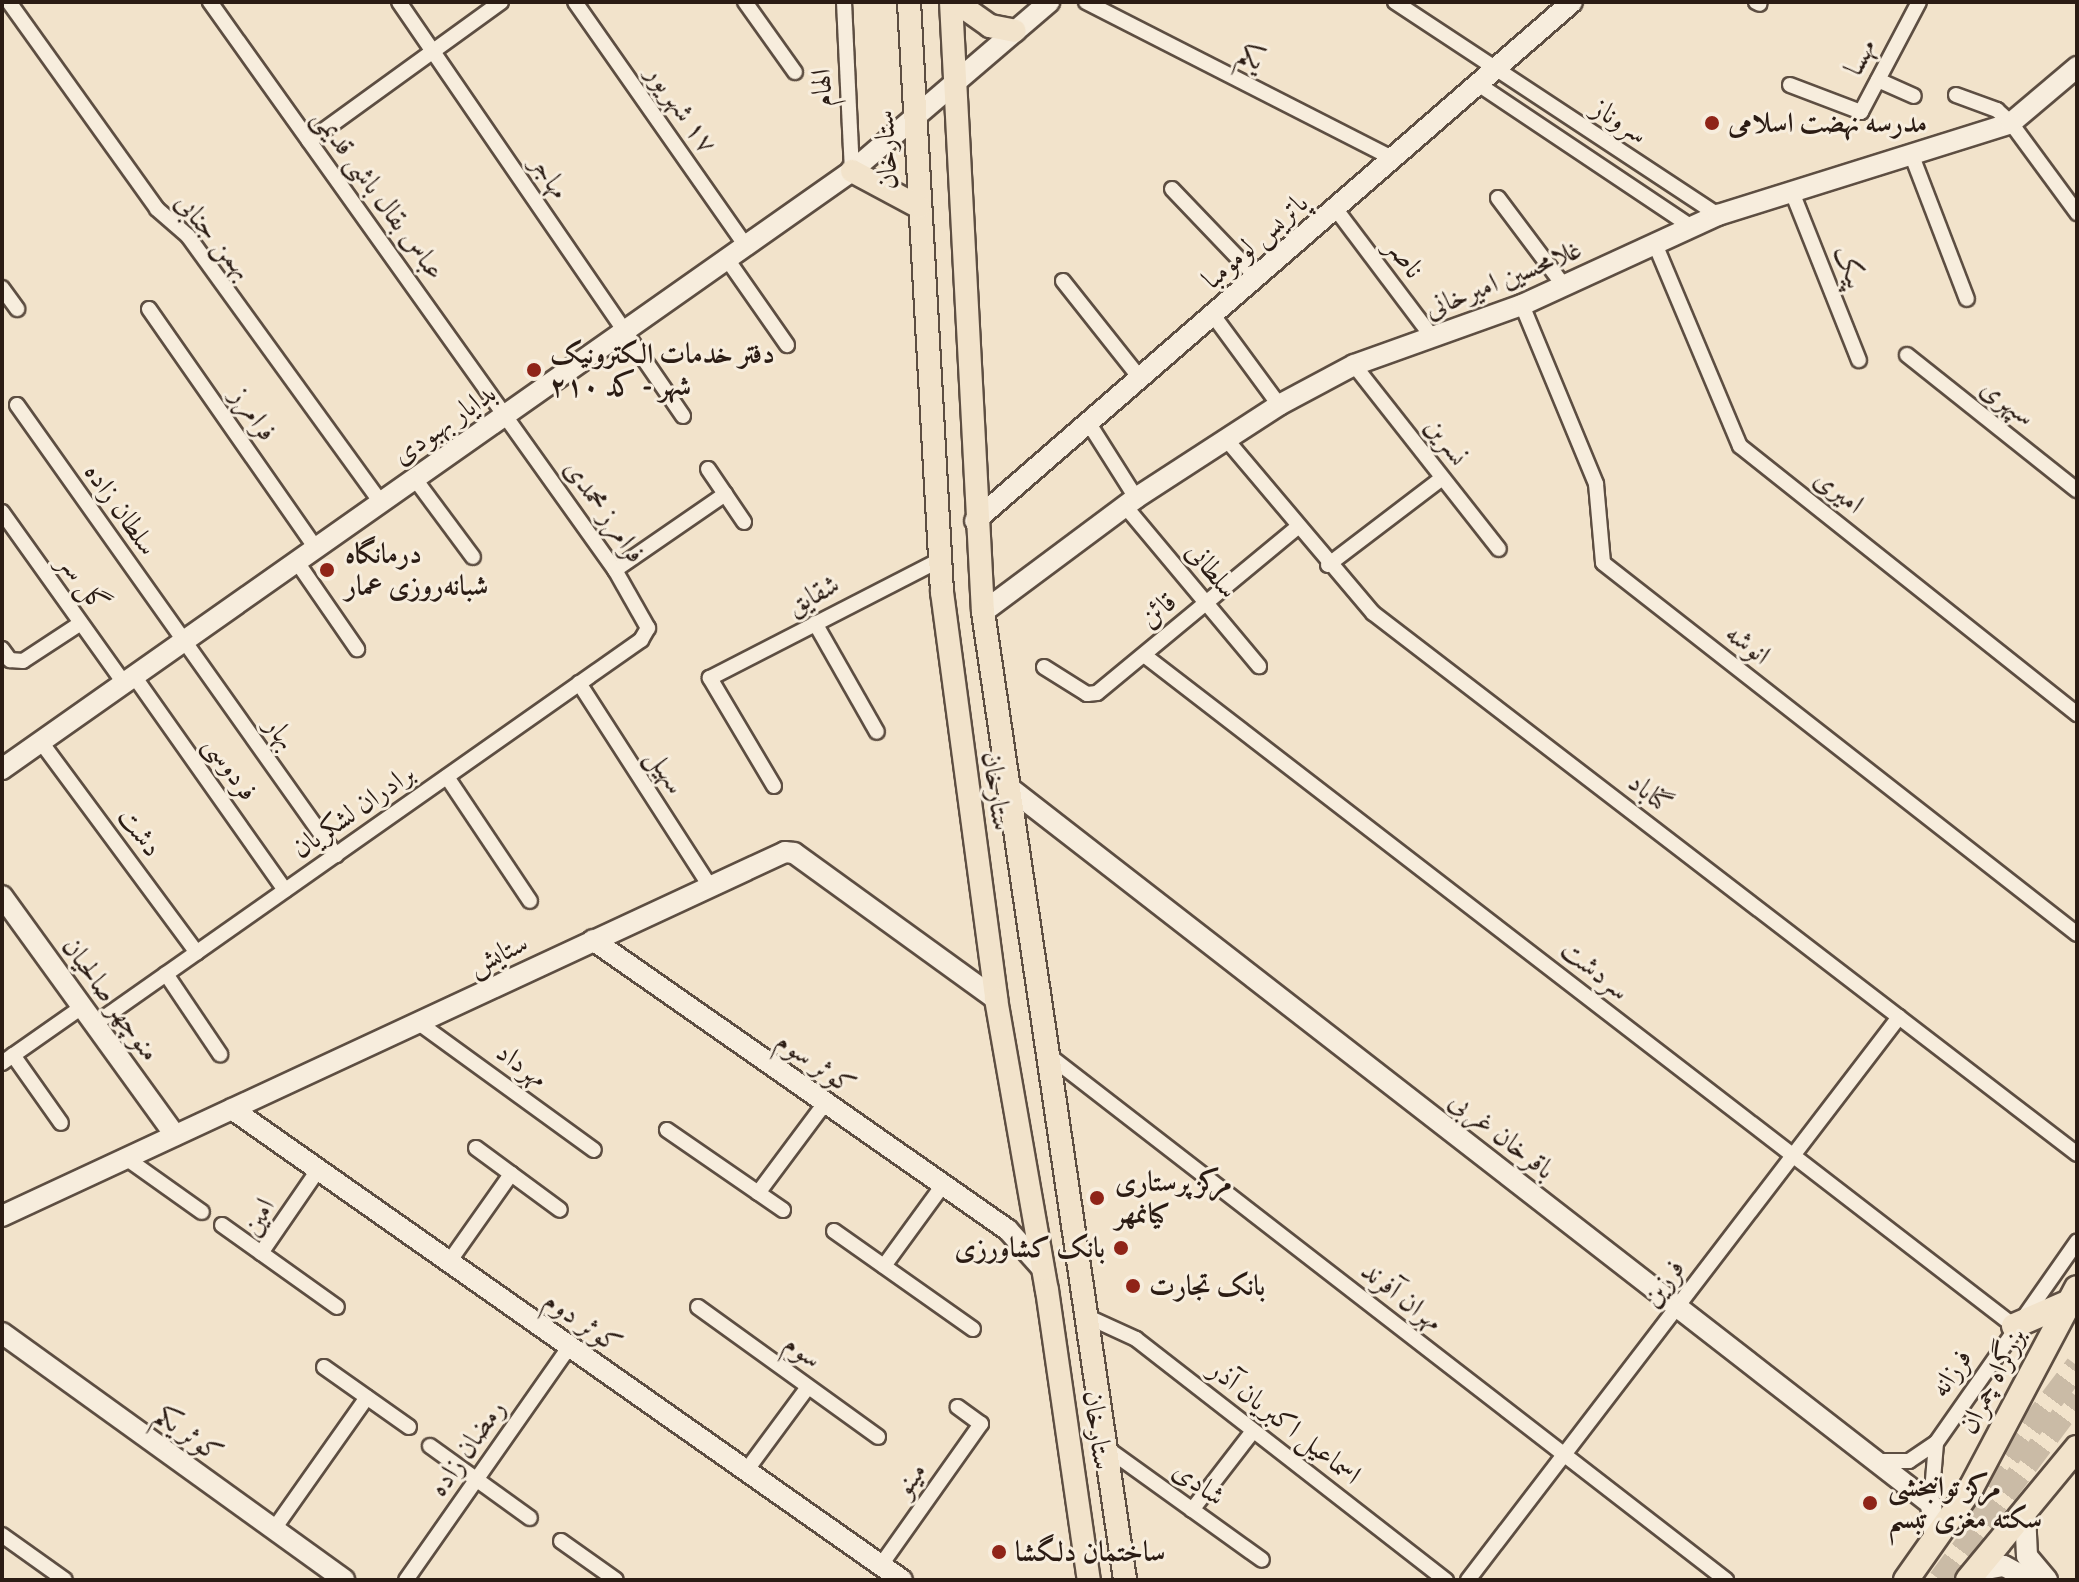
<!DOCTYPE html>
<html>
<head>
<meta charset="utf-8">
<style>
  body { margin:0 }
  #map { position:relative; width:2079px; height:1582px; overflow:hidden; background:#f2e3cb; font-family:"IM FELL Great Primer",Amiri,serif }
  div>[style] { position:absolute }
  .highway-tunnel>* { height:24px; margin-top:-12px; transform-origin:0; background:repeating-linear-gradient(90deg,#cabba6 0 24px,transparent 0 36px) }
  .roads { filter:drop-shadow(2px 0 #5d4e42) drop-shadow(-2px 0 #5d4e42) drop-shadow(0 2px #5d4e42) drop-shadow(0 -2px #5d4e42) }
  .street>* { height:14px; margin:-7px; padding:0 7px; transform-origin:7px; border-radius:7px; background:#f7eddd }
  .secondary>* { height:20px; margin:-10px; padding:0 10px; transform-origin:10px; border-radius:10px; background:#f7eddd }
  .primary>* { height:22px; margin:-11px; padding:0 11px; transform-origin:11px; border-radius:11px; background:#f2e3cb }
  .highway>* { height:24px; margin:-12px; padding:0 12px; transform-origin:12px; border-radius:12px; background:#f2e3cb }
  .dots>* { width:22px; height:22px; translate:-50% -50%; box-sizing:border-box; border:4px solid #f7eddd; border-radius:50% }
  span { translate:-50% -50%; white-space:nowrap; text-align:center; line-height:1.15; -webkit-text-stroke:6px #f7eddd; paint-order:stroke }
  .street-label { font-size:28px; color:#2b1c14 }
  .poi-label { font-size:28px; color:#2b1c14; font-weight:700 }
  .left { translate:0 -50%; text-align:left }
  .right { translate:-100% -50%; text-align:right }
  .frame { position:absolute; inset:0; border:4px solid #2b1c14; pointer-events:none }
</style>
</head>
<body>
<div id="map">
  <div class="highway-tunnel">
    <i style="left:1965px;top:1514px;width:186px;rotate:-52.9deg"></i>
    <i style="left:1940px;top:1580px;width:229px;rotate:-53.2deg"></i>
  </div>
  <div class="roads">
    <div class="street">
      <i style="left:9px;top:2px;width:254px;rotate:54.4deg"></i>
      <i style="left:157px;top:209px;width:41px;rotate:41.1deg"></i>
      <i style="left:188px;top:236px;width:329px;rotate:54.1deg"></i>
      <i style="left:399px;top:2px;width:502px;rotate:55.55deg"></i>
      <i style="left:575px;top:2px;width:298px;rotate:55deg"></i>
      <i style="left:745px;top:2px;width:86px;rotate:54.5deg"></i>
      <i style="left:844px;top:2px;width:169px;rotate:87.3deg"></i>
      <i style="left:1086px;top:2px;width:343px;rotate:27deg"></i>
      <i style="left:1395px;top:2px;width:387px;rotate:33.4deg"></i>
      <i style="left:1756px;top:2px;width:4px;rotate:27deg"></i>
      <i style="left:1878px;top:80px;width:39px;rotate:24deg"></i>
      <i style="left:1478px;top:84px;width:257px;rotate:33.8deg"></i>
      <i style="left:1790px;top:85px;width:76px;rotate:20.8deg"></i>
      <i style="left:1861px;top:112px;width:124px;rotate:-62.2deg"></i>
      <i style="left:1956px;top:95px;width:44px;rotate:20.1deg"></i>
      <i style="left:1997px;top:110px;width:19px;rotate:43deg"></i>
      <i style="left:2011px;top:123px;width:112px;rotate:53.7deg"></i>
      <i style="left:309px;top:141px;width:237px;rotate:-35.9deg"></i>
      <i style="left:1912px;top:156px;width:153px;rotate:69deg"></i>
      <i style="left:1172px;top:189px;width:122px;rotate:46.3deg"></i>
      <i style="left:1792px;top:192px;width:181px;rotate:68.3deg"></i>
      <i style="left:1498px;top:198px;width:110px;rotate:53.1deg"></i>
      <i style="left:1335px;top:208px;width:163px;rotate:53deg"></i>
      <i style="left:1655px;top:244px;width:219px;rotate:67.2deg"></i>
      <i style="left:1740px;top:446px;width:431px;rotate:38.5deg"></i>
      <i style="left:727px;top:259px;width:105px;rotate:55.1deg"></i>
      <i style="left:1063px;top:281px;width:124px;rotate:51.6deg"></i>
      <i style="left:2px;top:288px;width:26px;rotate:54deg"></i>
      <i style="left:1522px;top:305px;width:194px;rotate:67.5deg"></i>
      <i style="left:1596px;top:484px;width:79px;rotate:84.9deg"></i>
      <i style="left:1603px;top:563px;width:602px;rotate:38.05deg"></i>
      <i style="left:149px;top:309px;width:292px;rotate:55.1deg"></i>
      <i style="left:1213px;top:315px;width:112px;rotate:53.7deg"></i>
      <i style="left:1907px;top:355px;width:217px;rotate:38.5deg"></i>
      <i style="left:1354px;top:365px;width:234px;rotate:51.8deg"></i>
      <i style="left:17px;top:405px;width:552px;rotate:54.67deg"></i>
      <i style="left:1088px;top:422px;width:90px;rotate:57.7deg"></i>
      <i style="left:1226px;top:439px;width:228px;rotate:49.8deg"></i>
      <i style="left:1373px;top:613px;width:888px;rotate:37.54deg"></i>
      <i style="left:708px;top:469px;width:64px;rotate:55.8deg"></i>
      <i style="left:415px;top:479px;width:97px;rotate:53.4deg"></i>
      <i style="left:1125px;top:506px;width:209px;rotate:50.1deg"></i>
      <i style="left:2px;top:512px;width:210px;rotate:54.5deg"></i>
      <i style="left:297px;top:562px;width:106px;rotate:55.4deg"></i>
      <i style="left:1328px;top:565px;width:143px;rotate:-37.3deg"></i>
      <i style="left:615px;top:570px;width:134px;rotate:-34.6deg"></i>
      <i style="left:815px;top:623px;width:125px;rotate:60.4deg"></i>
      <i style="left:2px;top:649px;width:14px;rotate:54deg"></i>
      <i style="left:10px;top:660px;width:13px;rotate:4deg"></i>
      <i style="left:23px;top:661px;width:69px;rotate:-33.2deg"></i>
      <i style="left:1144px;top:655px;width:1099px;rotate:37.64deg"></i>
      <i style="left:1044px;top:667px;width:51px;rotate:32.1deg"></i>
      <i style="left:1087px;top:694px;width:10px;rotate:-6deg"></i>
      <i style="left:1097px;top:693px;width:261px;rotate:-39.6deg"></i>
      <i style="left:134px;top:676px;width:262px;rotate:54.8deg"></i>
      <i style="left:579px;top:683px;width:242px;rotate:57.2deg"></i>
      <i style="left:41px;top:742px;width:262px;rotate:53.5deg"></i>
      <i style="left:447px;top:777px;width:149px;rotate:56.2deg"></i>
      <i style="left:774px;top:786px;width:126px;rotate:-120.7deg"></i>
      <i style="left:710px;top:678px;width:259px;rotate:-27.2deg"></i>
      <i style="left:166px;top:974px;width:97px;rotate:56deg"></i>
      <i style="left:419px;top:1023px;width:216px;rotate:36deg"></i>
      <i style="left:95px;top:1024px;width:668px;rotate:-35.12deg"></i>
      <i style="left:641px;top:640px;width:14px;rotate:-60deg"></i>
      <i style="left:648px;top:628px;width:67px;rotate:-119.6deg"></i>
      <i style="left:615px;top:570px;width:698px;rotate:-125.49deg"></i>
      <i style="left:1047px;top:1054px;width:859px;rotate:37.76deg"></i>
      <i style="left:13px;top:1055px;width:83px;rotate:54.8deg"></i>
      <i style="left:2px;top:1063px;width:98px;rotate:-35deg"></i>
      <i style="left:667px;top:1130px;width:141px;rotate:34.6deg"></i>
      <i style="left:476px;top:1148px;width:104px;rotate:36.4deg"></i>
      <i style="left:126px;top:1158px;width:93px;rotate:35.4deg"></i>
      <i style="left:758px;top:1193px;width:112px;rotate:-53.3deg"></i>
      <i style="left:222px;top:1225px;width:141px;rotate:35.5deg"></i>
      <i style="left:834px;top:1231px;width:170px;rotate:35.2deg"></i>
      <i style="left:261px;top:1253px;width:101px;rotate:-55.5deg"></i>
      <i style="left:449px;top:1262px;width:108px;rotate:-54.8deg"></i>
      <i style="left:884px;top:1266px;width:100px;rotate:-53.9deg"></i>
      <i style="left:698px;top:1307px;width:222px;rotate:35.8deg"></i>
      <i style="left:1086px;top:1316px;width:55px;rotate:24.7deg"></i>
      <i style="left:1136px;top:1339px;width:393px;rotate:37.9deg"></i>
      <i style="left:324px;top:1367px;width:104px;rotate:35.2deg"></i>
      <i style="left:430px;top:1446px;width:123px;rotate:35.8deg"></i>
      <i style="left:1105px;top:1447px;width:193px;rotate:35.7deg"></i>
      <i style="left:1876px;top:1461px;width:33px"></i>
      <i style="left:1909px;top:1461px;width:32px;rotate:-34deg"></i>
      <i style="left:1936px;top:1443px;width:246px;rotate:-55deg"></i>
      <i style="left:746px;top:1471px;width:104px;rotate:-53.6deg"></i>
      <i style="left:1931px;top:1504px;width:61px;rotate:-85.3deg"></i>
      <i style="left:1192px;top:1510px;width:100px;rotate:-52.3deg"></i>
      <i style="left:274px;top:1529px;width:161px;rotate:-54.8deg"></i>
      <i style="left:2px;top:1535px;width:77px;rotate:35.5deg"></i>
      <i style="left:561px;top:1541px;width:67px;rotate:35.3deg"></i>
      <i style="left:881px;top:1565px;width:173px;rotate:-54.7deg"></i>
      <i style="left:981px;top:1424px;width:29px;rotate:-144deg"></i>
      <i style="left:406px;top:1580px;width:286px;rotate:-55deg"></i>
      <i style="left:1468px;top:1580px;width:709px;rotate:-52.56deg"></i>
    </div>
    <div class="secondary">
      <i style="left:975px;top:521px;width:791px;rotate:-41deg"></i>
      <i style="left:983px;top:612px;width:191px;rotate:-36.7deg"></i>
      <i style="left:1136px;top:498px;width:171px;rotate:-33deg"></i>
      <i style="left:1279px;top:405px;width:85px;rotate:-28.1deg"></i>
      <i style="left:1354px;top:365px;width:178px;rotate:-19.7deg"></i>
      <i style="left:1522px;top:305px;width:216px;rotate:-24.7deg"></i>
      <i style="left:1718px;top:215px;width:307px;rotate:-17.4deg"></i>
      <i style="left:2011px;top:123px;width:87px;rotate:-40.3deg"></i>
      <i style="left:2px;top:769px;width:1039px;rotate:-35.13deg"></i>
      <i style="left:852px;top:171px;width:260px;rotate:-40.6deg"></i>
      <i style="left:1007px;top:786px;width:1170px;rotate:37.85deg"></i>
      <i style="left:1931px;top:1504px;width:37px;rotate:84deg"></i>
      <i style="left:2px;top:896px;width:295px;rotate:54.1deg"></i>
      <i style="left:593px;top:940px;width:506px;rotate:34.95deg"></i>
      <i style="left:1008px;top:1230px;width:51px;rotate:48.2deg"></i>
      <i style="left:232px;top:1109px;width:819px;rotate:35.11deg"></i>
      <i style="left:2px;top:1216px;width:863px;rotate:-24.93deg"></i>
      <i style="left:785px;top:852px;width:9px;rotate:6deg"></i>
      <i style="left:794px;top:853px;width:249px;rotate:35.9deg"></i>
      <i style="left:2px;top:1333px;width:422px;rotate:35.8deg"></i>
      <i style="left:2025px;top:1512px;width:44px;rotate:87.4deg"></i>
      <i style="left:2027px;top:1556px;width:31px;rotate:50deg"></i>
      <i style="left:1975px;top:1571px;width:29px;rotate:-10deg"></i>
      <i style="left:2004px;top:1566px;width:30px;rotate:28deg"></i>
    </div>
    <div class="primary">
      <i style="left:909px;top:2px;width:591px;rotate:86.8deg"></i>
      <i style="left:942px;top:592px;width:411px;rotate:82.4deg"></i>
      <i style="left:996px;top:999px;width:295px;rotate:80.1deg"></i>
      <i style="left:1047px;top:1290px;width:293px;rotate:81.8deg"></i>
      <i style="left:951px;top:2px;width:611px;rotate:87deg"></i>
      <i style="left:983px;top:612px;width:978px;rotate:81.65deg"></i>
      <i style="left:956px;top:2px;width:42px;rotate:35.2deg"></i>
      <i style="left:990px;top:26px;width:25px;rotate:11deg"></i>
      <i style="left:852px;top:171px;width:76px;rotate:28.2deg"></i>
    </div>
    <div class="highway">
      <i style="left:2014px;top:1326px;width:56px;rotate:-23.3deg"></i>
      <i style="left:1906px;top:1580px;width:113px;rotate:-54.8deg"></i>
      <i style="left:1971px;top:1488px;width:226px;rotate:-62.1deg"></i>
      <i style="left:1968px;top:1580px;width:171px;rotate:-50.5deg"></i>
    </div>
  </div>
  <div class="dots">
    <i style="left:1712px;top:123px;background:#8f2418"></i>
    <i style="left:534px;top:370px;background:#8f2418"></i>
    <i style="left:327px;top:570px;background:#8f2418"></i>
    <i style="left:1097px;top:1198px;background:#8f2418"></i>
    <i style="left:1121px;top:1248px;background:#8f2418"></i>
    <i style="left:1133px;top:1286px;background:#8f2418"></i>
    <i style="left:1870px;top:1503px;background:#8f2418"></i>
    <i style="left:999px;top:1552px;background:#8f2418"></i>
  </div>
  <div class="street-label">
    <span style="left:1251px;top:57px;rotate:27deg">یکم</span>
    <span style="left:1860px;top:57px;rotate:-62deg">مهسا</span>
    <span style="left:822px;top:88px;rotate:-93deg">الهام</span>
    <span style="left:682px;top:109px;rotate:55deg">١٧ شهریور</span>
    <span style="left:1620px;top:121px;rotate:33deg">سروناز</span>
    <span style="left:886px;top:150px;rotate:-93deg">ستارخان</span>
    <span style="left:550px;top:177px;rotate:56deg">مهاجر</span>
    <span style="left:379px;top:194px;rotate:54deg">عباس بقال باشی قدیمی</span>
    <span style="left:214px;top:236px;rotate:50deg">بهمن جنابی</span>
    <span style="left:1255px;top:241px;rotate:-41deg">پاتریس لومومبا</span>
    <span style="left:1405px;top:258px;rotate:53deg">ناصر</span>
    <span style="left:1850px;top:267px;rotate:68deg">پیک</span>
    <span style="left:1503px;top:279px;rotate:-22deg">غلامحسین امیرخانی</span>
    <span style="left:2008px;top:402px;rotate:38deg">سپهری</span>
    <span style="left:254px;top:414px;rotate:55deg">فرامرز</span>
    <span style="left:444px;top:424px;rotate:-35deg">بدایار بهبودی</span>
    <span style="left:1447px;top:441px;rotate:52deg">نسرین</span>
    <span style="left:1839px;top:491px;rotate:38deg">امیری</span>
    <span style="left:121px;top:509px;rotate:55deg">سلطان زاده</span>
    <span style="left:605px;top:511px;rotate:55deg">فرامرز محمدی</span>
    <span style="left:1212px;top:570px;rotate:50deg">سلطانی</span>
    <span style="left:84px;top:583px;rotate:54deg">گل سر</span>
    <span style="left:813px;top:595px;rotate:-28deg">شقایق</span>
    <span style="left:1158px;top:610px;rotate:-40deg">قائن</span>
    <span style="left:1748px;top:644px;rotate:38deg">انوشه</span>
    <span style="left:281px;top:733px;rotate:54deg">بهار</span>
    <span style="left:231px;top:768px;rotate:55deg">فردوسی</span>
    <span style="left:666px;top:771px;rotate:57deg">سهیل</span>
    <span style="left:997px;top:791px;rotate:82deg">ستارخان</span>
    <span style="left:1650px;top:793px;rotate:38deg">گناباد</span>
    <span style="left:353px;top:811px;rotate:-35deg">برادران لشکریان</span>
    <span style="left:140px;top:832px;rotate:53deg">دشت</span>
    <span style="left:498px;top:954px;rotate:-25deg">ستایش</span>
    <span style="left:1595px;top:970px;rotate:38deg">سردشت</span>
    <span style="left:111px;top:999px;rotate:54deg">منوچهر صالحیان</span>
    <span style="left:816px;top:1063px;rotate:35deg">کوثر سوم</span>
    <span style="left:522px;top:1065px;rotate:36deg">مهرداد</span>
    <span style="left:1502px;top:1135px;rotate:38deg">باقرخان غربی</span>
    <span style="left:258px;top:1217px;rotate:-61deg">امین</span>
    <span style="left:1663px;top:1283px;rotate:-53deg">فرزین</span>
    <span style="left:1402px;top:1296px;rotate:38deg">مهران آفرند</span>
    <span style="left:583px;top:1322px;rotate:35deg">کوثر دوم</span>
    <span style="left:803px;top:1351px;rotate:36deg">سوم</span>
    <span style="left:1951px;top:1373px;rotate:-56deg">فرزانه</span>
    <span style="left:1992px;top:1381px;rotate:-63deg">بزرگراه چمران</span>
    <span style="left:1285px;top:1422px;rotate:38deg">اسماعیل اکبریان آذر</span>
    <span style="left:1098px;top:1430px;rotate:82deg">ستارخان</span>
    <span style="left:189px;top:1434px;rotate:36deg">کوثر یکم</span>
    <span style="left:467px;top:1448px;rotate:-55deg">رمضان زاده</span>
    <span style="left:910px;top:1479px;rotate:-54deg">مینو</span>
    <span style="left:1199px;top:1483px;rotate:36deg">شادی</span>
  </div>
  <div class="poi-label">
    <span class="left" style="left:1728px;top:123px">مدرسه نهضت اسلامی</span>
    <span class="left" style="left:550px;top:370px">دفتر خدمات الکترونیک<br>شهر - کد ۲۱۰</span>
    <span class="left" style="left:345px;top:570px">درمانگاه<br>شبانه‌روزی عمار</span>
    <span class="left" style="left:1115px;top:1198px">مرکز پرستاری<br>کیانمهر</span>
    <span class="right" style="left:1105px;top:1248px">بانک کشاورزی</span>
    <span class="left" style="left:1149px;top:1286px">بانک تجارت</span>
    <span class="left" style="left:1888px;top:1503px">مرکز توانبخشی<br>سکته مغزی تبسم</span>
    <span class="left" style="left:1015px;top:1552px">ساختمان دلگشا</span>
  </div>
  <div class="frame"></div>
</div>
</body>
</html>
